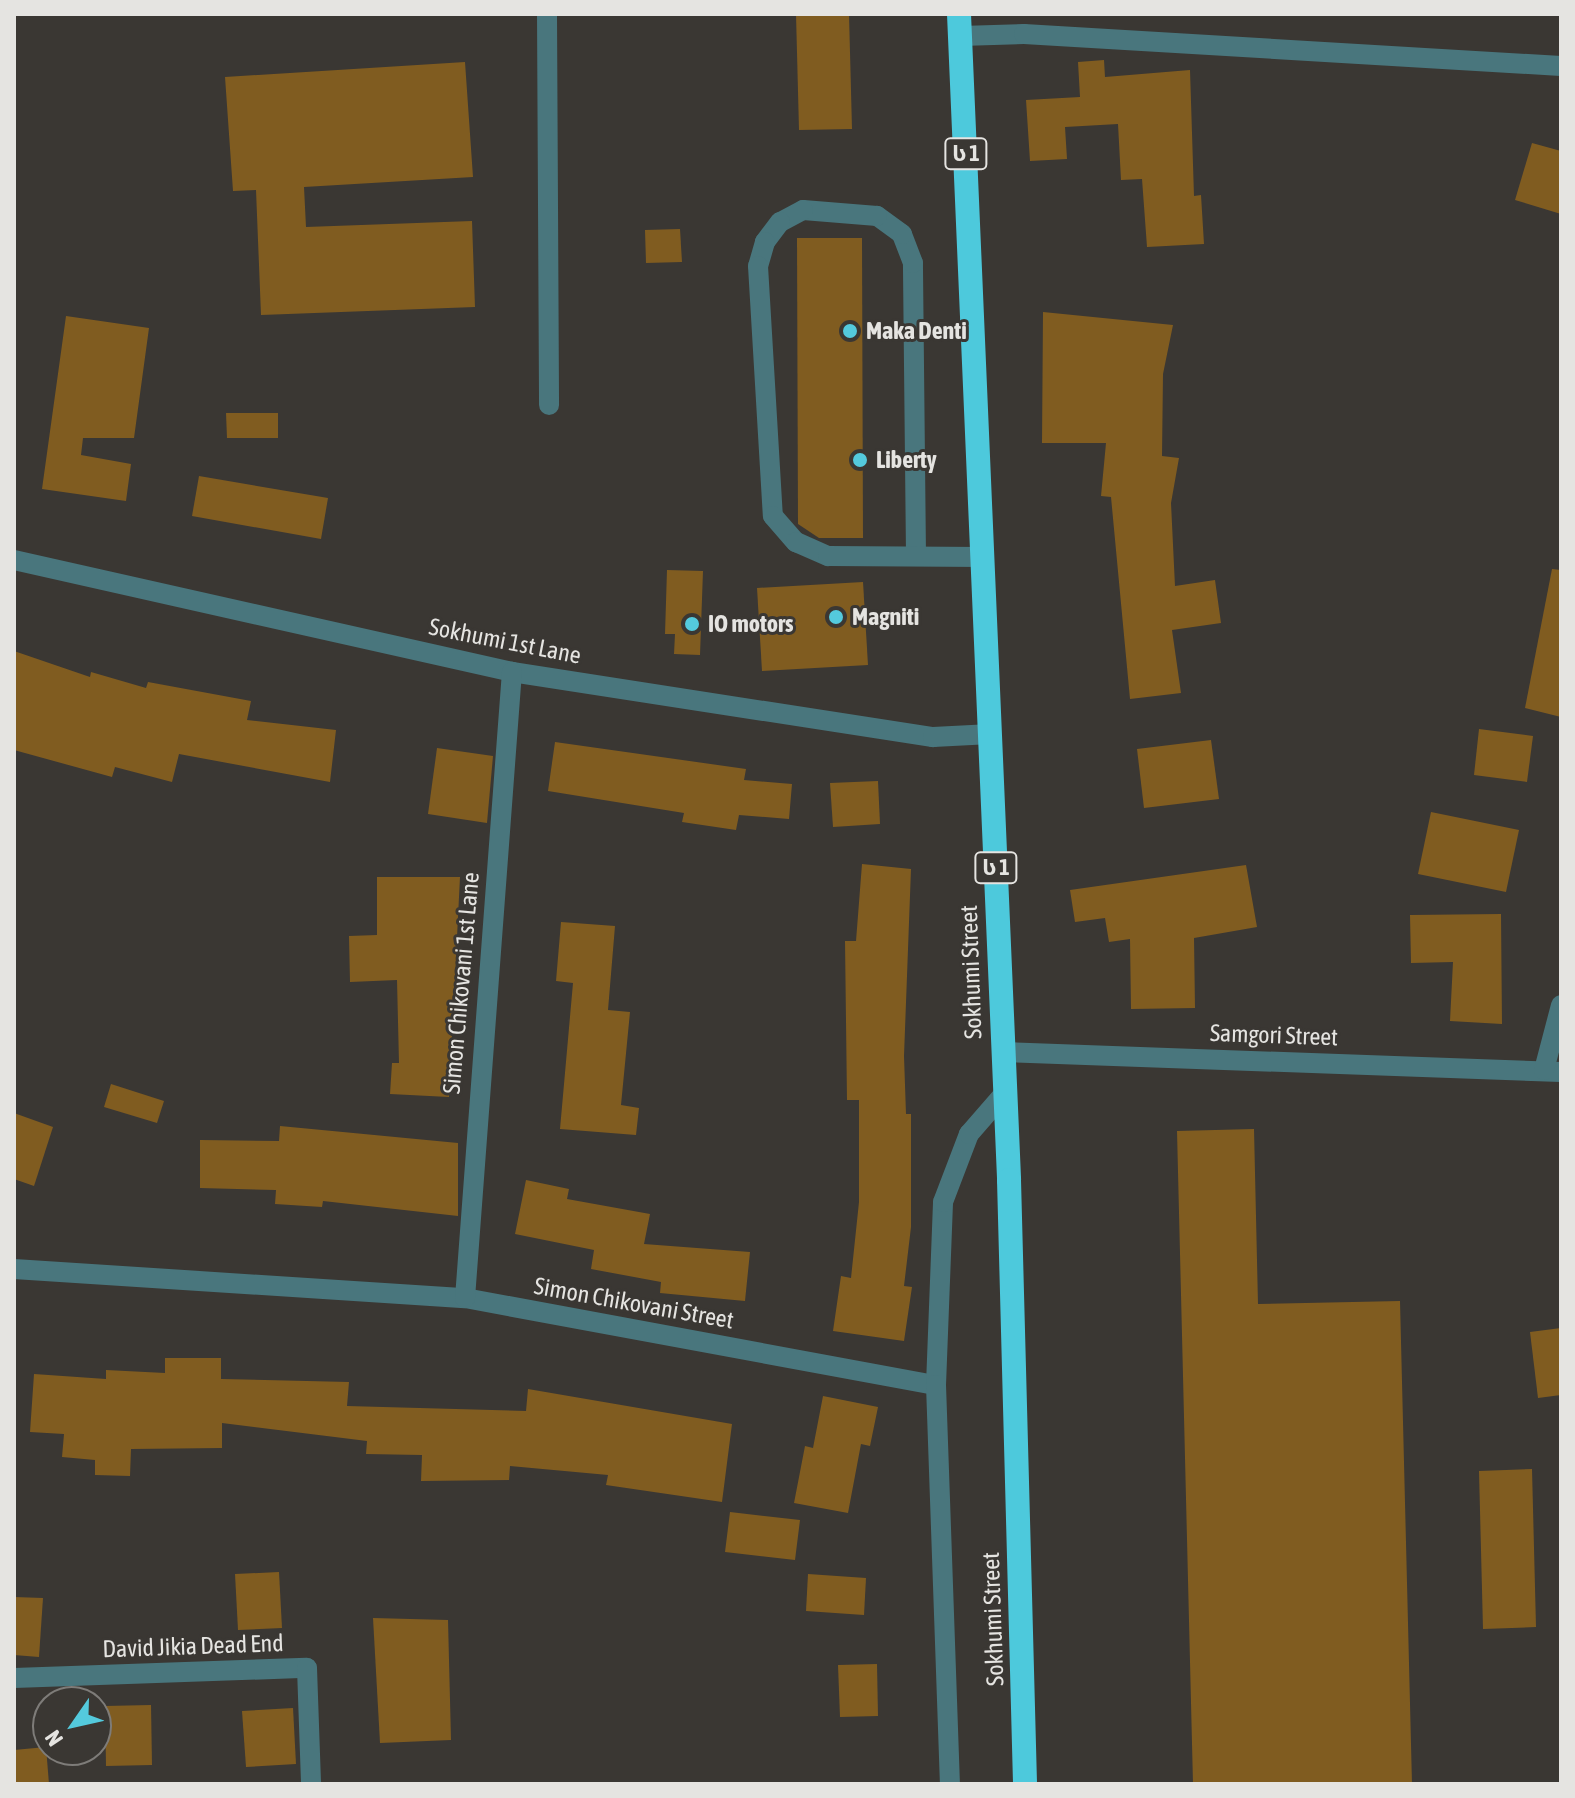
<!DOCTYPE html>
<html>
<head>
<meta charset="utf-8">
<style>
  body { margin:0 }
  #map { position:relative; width:1575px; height:1798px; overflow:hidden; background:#3a3733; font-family:"Asap Condensed","Noto Sans Georgian",sans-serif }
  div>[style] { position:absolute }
  .building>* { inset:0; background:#805c20 }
  .minor>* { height:20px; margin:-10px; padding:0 10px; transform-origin:10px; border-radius:10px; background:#49767d }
  .highway>* { height:24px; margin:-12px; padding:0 12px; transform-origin:12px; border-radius:12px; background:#4dc9dc }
  .dots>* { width:22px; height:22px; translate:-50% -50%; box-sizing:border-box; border:4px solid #3a3733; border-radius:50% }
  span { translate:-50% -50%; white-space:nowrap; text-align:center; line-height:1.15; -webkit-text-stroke:6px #3a3733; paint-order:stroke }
  .shield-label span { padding:2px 6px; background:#3a3733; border:2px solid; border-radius:6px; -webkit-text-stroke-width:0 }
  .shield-label { font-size:22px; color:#e5e4e1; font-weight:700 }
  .poi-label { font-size:24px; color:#e5e4e1; font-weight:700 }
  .left { translate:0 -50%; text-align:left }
  .street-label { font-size:24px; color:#e5e4e1 }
  .frame { position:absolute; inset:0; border:16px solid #e5e4e1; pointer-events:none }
  .north { position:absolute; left:32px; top:1686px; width:80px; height:80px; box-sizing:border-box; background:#3a3733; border:2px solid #7e7c79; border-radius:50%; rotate:236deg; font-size:22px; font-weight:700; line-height:32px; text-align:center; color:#e5e4e1 }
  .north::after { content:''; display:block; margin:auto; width:28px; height:36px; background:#54cadd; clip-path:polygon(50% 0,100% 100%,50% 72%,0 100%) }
</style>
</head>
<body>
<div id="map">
  <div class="building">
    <i style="clip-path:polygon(796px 14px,849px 14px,852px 129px,799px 130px)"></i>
    <i style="clip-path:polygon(1104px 60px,1105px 77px,1190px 70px,1194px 196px,1201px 195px,1204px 244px,1147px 247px,1142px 179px,1121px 180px,1118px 124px,1065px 127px,1067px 159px,1030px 161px,1026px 100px,1080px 97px,1078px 62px)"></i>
    <i style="clip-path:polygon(465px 62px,473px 177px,304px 187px,306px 227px,472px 221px,475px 307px,261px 315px,256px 190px,233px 191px,225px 77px)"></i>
    <i style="clip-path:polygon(1532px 143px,1561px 151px,1561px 214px,1515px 200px)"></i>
    <i style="clip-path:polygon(680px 229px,682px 262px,646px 263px,645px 230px)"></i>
    <i style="clip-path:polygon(797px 238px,862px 238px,863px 538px,819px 538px,798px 524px)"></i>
    <i style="clip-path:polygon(1043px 312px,1173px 325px,1163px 374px,1162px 456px,1179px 458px,1171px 503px,1175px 586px,1215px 580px,1221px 623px,1172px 630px,1181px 693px,1130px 699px,1111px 497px,1101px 496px,1106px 443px,1042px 443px)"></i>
    <i style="clip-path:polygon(66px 316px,149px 328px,134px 438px,83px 438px,81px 455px,131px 464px,126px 501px,42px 489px)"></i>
    <i style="clip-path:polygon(226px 413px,278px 413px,278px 438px,227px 438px)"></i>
    <i style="clip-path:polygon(199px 476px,328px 498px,321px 539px,192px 516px)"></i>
    <i style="clip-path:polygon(1552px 569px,1561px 570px,1561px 717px,1525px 708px)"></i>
    <i style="clip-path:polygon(667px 570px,703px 571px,700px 655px,674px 654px,675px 634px,665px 634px)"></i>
    <i style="clip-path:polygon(863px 582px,868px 665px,762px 671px,757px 588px)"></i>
    <i style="clip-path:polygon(14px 651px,90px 677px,91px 672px,146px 688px,148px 682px,251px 701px,247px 720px,336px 730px,330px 782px,179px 754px,172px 782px,115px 767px,112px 777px,14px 750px)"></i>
    <i style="clip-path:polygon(1479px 729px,1533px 736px,1527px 782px,1474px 775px)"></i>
    <i style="clip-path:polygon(1211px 740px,1219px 799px,1144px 808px,1137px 749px)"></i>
    <i style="clip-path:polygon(555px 742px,746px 769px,744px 780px,792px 784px,789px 819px,739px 815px,736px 830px,682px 822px,684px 813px,548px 791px)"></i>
    <i style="clip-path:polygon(437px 748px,493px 756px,487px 823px,428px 814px)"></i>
    <i style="clip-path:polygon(878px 781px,880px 824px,833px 827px,830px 783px)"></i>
    <i style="clip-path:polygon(1431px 812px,1519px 830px,1506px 892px,1418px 874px)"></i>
    <i style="clip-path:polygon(862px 864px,911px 869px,904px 1056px,906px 1114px,911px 1114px,911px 1227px,904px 1286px,912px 1287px,904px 1341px,833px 1331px,841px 1276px,851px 1278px,859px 1202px,859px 1100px,847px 1100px,845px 941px,856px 941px)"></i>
    <i style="clip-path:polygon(1246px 865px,1257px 927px,1194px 938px,1195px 1008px,1131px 1009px,1130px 939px,1109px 942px,1105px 918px,1075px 922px,1070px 890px)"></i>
    <i style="clip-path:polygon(377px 877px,460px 877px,449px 1097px,390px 1094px,392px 1063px,399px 1063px,397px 980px,350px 982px,349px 936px,377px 935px)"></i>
    <i style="clip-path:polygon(1501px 914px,1502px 1024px,1450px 1021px,1453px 962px,1411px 963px,1410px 915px)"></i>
    <i style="clip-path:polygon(561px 922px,615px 926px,608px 1010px,630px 1012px,621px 1105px,639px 1108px,636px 1135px,560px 1129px,573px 983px,556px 981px)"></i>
    <i style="clip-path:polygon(111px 1084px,164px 1101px,157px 1123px,104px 1107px)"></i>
    <i style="clip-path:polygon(14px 1113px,53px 1127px,34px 1186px,14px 1179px)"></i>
    <i style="clip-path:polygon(280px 1126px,458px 1143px,458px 1216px,323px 1201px,322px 1207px,275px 1204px,276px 1190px,200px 1188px,200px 1140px,279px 1141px)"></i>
    <i style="clip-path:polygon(1254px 1129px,1258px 1304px,1400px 1301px,1412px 1784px,1193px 1784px,1177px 1131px)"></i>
    <i style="clip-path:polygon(526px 1180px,569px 1189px,567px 1199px,650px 1214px,644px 1244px,750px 1252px,745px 1301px,660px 1293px,661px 1282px,591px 1269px,594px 1250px,515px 1234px)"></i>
    <i style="clip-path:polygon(1561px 1328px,1561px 1395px,1538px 1398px,1530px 1332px)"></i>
    <i style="clip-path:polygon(165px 1358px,221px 1358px,221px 1379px,349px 1382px,347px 1406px,526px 1411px,528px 1389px,732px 1424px,722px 1502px,606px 1485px,608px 1475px,510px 1466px,509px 1480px,421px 1481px,422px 1455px,366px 1454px,367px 1441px,222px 1423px,222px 1448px,131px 1449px,130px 1476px,95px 1475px,95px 1460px,62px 1457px,64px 1434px,30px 1432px,34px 1374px,106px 1379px,106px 1370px,165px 1373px)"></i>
    <i style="clip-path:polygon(823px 1396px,878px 1407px,870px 1446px,861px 1444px,848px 1513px,794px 1503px,805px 1446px,813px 1448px)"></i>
    <i style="clip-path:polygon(1532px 1469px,1536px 1627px,1483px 1629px,1479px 1471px)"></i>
    <i style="clip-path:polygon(730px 1512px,800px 1520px,795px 1560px,725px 1552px)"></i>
    <i style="clip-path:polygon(279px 1572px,282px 1628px,238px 1630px,235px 1574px)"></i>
    <i style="clip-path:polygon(808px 1574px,866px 1578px,864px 1615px,806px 1611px)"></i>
    <i style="clip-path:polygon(14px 1597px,43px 1598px,39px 1657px,14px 1655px)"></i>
    <i style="clip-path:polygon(373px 1618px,448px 1620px,451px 1740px,380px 1743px)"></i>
    <i style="clip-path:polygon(877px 1664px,878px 1716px,840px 1717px,838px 1665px)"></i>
    <i style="clip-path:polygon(151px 1705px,152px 1765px,106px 1766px,105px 1706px)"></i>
    <i style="clip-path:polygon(293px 1708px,296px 1764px,246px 1767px,242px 1711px)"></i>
    <i style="clip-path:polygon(46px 1747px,49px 1784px,14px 1784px,14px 1750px)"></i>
  </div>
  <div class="minor">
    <i style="left:547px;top:14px;width:391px;rotate:89.7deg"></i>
    <i style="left:961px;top:36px;width:63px;rotate:-1.8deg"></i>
    <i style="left:1024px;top:34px;width:538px;rotate:3.41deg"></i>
    <i style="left:916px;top:556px;width:293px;rotate:-90.6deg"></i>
    <i style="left:913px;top:263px;width:31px;rotate:-111deg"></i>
    <i style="left:902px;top:234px;width:31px;rotate:-144deg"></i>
    <i style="left:877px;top:216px;width:74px;rotate:-175.4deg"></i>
    <i style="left:803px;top:210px;width:26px;rotate:152deg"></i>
    <i style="left:780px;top:222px;width:25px;rotate:127deg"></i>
    <i style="left:765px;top:242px;width:25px;rotate:106deg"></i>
    <i style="left:758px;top:266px;width:250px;rotate:86.6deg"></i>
    <i style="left:773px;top:516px;width:35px;rotate:49deg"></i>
    <i style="left:796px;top:542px;width:35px;rotate:24deg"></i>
    <i style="left:828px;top:556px;width:156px;rotate:0.4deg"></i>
    <i style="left:14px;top:560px;width:510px;rotate:12.67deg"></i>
    <i style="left:512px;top:672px;width:426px;rotate:8.8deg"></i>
    <i style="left:933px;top:737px;width:58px;rotate:-3deg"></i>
    <i style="left:1002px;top:1052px;width:559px;rotate:2.05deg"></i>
    <i style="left:1544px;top:1070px;width:67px;rotate:-75.3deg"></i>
    <i style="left:14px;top:1269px;width:452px;rotate:3.7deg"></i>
    <i style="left:465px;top:1298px;width:479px;rotate:10.5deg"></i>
    <i style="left:936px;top:1385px;width:183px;rotate:-87.8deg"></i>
    <i style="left:943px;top:1202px;width:73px;rotate:-69.1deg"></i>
    <i style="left:969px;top:1134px;width:50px;rotate:-49deg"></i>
    <i style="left:465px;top:1298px;width:628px;rotate:-85.71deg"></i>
    <i style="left:936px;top:1385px;width:399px;rotate:88deg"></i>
    <i style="left:14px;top:1678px;width:293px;rotate:-2deg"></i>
    <i style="left:307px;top:1668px;width:116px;rotate:88deg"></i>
  </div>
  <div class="highway">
    <i style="left:959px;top:14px;width:1167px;rotate:87.54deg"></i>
    <i style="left:1009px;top:1180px;width:604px;rotate:88.48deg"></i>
  </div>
  <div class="dots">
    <i style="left:850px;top:331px;background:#54cadd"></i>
    <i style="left:860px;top:460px;background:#54cadd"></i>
    <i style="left:836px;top:617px;background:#54cadd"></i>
    <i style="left:692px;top:624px;background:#54cadd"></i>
  </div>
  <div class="shield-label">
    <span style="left:966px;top:154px">ს 1</span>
    <span style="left:996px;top:868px">ს 1</span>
  </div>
  <div class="poi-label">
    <span class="left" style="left:866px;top:331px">Maka Denti</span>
    <span class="left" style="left:876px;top:460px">Liberty</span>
    <span class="left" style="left:852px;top:617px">Magniti</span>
    <span class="left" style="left:708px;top:624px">IO motors</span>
  </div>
  <div class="street-label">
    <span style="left:505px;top:641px;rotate:11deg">Sokhumi 1st Lane</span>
    <span style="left:971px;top:972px;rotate:-92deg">Sokhumi Street</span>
    <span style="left:461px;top:983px;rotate:-85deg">Simon Chikovani 1st Lane</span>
    <span style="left:1274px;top:1035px;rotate:2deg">Samgori Street</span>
    <span style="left:634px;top:1303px;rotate:10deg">Simon Chikovani Street</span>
    <span style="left:993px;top:1619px;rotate:-92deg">Sokhumi Street</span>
    <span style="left:193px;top:1646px;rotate:-2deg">David Jikia Dead End</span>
  </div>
  <div class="frame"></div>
  <div class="north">N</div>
</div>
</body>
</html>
